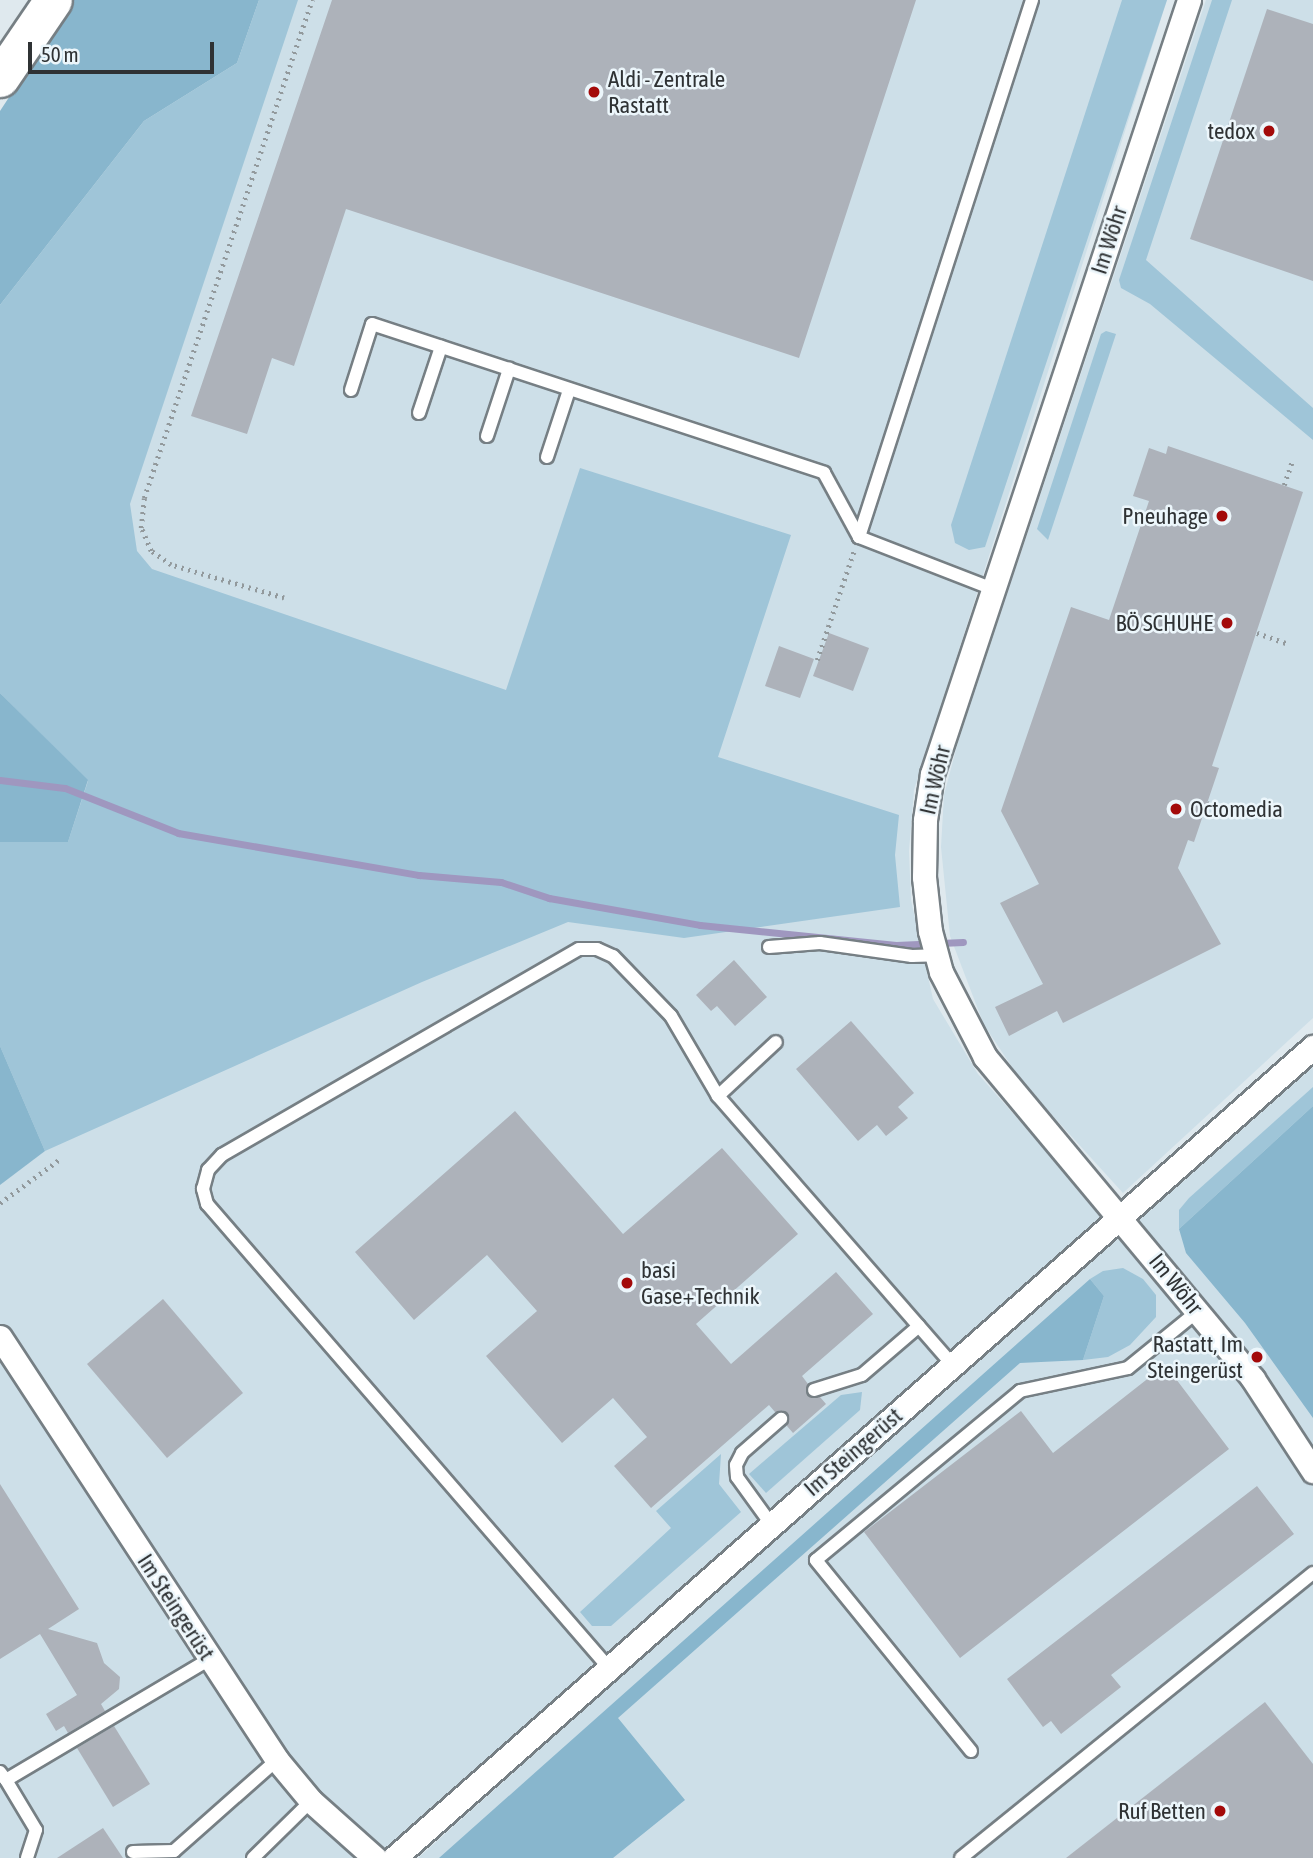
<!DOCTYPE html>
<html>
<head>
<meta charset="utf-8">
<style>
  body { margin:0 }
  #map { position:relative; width:1313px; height:1858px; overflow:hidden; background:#dfe9ee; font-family:"Asap Condensed",sans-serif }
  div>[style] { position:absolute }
  .built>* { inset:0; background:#cddfe8 }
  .green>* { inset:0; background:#9fc5d8 }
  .forest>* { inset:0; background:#88b6cd }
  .stream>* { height:7px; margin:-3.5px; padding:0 3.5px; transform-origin:3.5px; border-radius:3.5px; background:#9f97bf }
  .building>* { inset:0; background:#adb2ba }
  .path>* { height:4.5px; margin-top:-2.25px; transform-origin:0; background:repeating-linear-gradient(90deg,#92999c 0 2px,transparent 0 7px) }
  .roads { filter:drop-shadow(2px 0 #767f84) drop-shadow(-2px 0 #767f84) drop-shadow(0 2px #767f84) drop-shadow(0 -2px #767f84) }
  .service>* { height:12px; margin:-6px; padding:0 6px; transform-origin:6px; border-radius:6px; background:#fff }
  .minor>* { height:23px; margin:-11.5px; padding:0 11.5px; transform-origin:11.5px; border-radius:11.5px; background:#fff }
  .primary>* { height:37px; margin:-18.5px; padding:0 18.5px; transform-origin:18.5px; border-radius:18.5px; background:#fff }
  .dots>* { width:19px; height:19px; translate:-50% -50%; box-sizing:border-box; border:4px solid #ecf6fb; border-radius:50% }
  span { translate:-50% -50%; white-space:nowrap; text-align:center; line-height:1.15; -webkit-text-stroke:5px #ecf6fb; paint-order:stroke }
  .poi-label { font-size:23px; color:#2f3234 }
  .left { translate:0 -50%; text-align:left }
  .right { translate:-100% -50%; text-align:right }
  .street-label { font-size:23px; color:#2f3234 }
  .scale { position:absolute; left:28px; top:42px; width:186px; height:32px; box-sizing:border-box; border:4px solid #2f3234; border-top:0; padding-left:9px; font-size:21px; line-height:24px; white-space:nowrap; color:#2f3234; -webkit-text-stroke:5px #ecf6fb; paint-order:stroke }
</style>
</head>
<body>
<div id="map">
  <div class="built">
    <i style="clip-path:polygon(264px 0,1167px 0,914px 790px,909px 851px,911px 900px,933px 999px,978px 1074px,1106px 1218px,379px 1858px,0 1858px,0 618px)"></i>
    <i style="clip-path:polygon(1206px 0,1313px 0,1313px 1018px,1123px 1193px,1022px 1082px,984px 1025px,950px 936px,941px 847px,944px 795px,959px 738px)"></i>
    <i style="clip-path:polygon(1313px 1067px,1313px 1858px,418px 1858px,614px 1683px)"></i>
  </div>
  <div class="green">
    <i style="clip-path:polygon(259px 0,298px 0,130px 504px,137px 551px,152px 569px,506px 690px,580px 468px,791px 535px,718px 757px,899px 815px,895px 855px,900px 907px,684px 938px,568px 922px,422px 982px,45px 1151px,0 1046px,0 842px,68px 842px,88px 781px,0 693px,0 305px,144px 121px,237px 63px)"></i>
    <i style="clip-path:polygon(1122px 0,1167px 0,985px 547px,969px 550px,955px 543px,951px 525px)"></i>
    <i style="clip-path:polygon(1212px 0,1232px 0,1146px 260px,1313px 408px,1313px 440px,1150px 304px,1121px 288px,1119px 280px)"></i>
    <i style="clip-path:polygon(1106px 331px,1116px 334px,1048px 540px,1037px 529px,1101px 334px)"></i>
    <i style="clip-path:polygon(1313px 1087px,1313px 1106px,1179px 1229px,1179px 1210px,1189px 1198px)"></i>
    <i style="clip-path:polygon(1123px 1268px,1143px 1279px,1156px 1295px,1156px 1317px,1130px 1345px,1108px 1357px,1083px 1360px,1104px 1296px,1090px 1279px,1103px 1271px)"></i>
    <i style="clip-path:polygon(862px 1392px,860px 1410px,766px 1493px,749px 1474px,841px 1395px)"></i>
    <i style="clip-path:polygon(721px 1454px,719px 1484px,741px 1512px,611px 1626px,592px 1626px,580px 1612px,671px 1528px,656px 1511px)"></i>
  </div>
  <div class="forest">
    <i style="clip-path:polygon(73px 0,259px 0,237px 63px,144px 121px,0 305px,0 111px)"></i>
    <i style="clip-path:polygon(0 693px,88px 780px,68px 842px,0 842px)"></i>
    <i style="clip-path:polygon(0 1046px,45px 1151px,0 1185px)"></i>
    <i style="clip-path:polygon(1313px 1106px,1313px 1418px,1245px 1323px,1186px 1253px,1179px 1229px)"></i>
    <i style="clip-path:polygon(1090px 1279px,1104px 1296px,1083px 1360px,1020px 1363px,618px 1718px,685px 1800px,613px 1858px,439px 1858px)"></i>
  </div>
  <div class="stream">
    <i style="left:0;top:780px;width:65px;rotate:7deg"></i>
    <i style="left:65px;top:788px;width:122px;rotate:21.7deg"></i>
    <i style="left:178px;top:833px;width:245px;rotate:9.9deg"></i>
    <i style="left:419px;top:875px;width:82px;rotate:4.9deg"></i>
    <i style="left:501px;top:882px;width:51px;rotate:18.4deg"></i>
    <i style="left:549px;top:898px;width:153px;rotate:10.1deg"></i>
    <i style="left:700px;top:925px;width:197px;rotate:5.8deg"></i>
    <i style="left:896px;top:945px;width:67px;rotate:-2.6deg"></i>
  </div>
  <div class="building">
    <i style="clip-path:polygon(332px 0,916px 0,799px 358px,346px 209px,294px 366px,272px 358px,247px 434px,191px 416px)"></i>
    <i style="clip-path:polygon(1267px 9px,1313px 24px,1313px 281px,1190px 239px)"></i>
    <i style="clip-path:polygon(1168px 446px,1303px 492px,1212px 766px,1219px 768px,1194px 842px,1188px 840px,1178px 868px,1221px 944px,1063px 1023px,1057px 1011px,1009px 1036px,995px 1007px,1043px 984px,1000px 903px,1039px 884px,1001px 811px,1071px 607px,1109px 620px,1149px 501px,1133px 496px,1149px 448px,1166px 454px)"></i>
    <i style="clip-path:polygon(829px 633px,869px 648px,853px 691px,813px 676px)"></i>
    <i style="clip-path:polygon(779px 646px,814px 659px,800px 698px,765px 686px)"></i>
    <i style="clip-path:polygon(734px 960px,767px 997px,735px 1026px,717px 1006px,711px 1011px,696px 995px)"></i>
    <i style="clip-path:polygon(851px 1021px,914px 1093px,898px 1107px,908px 1118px,886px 1136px,877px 1125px,858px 1141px,796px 1069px)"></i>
    <i style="clip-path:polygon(515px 1111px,623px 1234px,722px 1148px,798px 1234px,696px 1324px,731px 1364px,836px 1272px,873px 1314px,802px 1376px,808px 1384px,808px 1396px,820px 1397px,826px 1404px,793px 1433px,787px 1426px,787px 1413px,775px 1412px,769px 1405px,651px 1508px,614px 1466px,647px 1437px,613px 1398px,562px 1443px,486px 1356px,537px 1311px,487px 1255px,414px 1320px,355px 1252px)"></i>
    <i style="clip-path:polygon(163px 1299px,243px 1393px,167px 1458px,87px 1364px)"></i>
    <i style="clip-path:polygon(1155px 1373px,1176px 1379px,1229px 1449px,960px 1658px,864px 1532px,1021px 1411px,1053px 1453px)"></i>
    <i style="clip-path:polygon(0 1484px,79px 1609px,48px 1629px,97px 1643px,104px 1663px,120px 1677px,119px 1689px,101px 1704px,105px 1711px,68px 1733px,64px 1726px,56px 1731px,46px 1714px,77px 1695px,40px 1634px,0 1659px)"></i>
    <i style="clip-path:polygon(1257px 1486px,1294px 1534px,1111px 1675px,1121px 1687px,1061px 1734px,1051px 1721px,1043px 1727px,1007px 1679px)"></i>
    <i style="clip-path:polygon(1265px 1702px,1313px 1764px,1313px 1858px,1066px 1858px)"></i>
    <i style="clip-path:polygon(114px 1726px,150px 1784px,113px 1807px,77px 1748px)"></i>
    <i style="clip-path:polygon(103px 1828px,123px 1858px,57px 1858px)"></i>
  </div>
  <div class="path">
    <i style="left:1284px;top:485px;width:24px;rotate:-71deg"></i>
    <i style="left:284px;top:598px;width:118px;rotate:-163.7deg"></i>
    <i style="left:171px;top:565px;width:24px;rotate:-145deg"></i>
    <i style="left:151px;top:551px;width:25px;rotate:-113deg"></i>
    <i style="left:141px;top:528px;width:30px;rotate:-84deg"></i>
    <i style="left:144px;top:498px;width:526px;rotate:-71.36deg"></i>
    <i style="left:1257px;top:633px;width:31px;rotate:19deg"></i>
    <i style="left:817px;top:660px;width:115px;rotate:-71.3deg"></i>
    <i style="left:1207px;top:803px;width:25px;rotate:21deg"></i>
    <i style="left:0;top:1203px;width:74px;rotate:-36.3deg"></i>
  </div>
  <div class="roads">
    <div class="service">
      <i style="left:351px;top:390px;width:69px;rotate:-72.3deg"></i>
      <i style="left:372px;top:324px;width:476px;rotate:18.2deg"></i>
      <i style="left:824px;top:473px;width:73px;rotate:61.3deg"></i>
      <i style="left:859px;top:537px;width:144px;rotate:21.2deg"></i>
      <i style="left:419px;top:413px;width:70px;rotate:-71.6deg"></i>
      <i style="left:487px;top:436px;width:71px;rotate:-71.8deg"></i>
      <i style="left:547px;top:457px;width:71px;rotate:-71.8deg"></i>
      <i style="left:859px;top:537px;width:564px;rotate:-72.14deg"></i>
      <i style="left:769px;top:947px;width:51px;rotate:-4.5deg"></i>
      <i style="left:820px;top:943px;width:93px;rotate:8deg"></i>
      <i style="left:912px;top:956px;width:24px;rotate:-2deg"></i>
      <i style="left:718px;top:1096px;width:79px;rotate:-43deg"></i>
      <i style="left:814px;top:1390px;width:50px;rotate:-17.4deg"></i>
      <i style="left:862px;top:1375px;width:75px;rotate:-40.7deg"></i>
      <i style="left:771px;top:1524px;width:58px;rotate:-125.9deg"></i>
      <i style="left:737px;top:1477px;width:12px;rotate:-95deg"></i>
      <i style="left:736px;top:1465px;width:13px;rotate:-63deg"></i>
      <i style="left:742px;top:1453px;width:52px;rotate:-41.1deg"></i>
      <i style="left:609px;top:1668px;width:614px;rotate:-130.9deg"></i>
      <i style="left:207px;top:1204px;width:16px;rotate:-105deg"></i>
      <i style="left:203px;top:1189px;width:20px;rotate:-75deg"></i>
      <i style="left:208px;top:1170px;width:21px;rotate:-47deg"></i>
      <i style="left:222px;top:1155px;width:412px;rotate:-30deg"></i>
      <i style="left:579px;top:949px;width:18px"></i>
      <i style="left:597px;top:949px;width:17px;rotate:24deg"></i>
      <i style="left:613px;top:956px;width:83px;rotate:46deg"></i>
      <i style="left:671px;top:1016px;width:93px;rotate:59.6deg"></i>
      <i style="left:718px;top:1096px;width:356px;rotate:48.9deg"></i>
      <i style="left:971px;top:1751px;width:246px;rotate:-129.1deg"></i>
      <i style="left:816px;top:1560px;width:265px;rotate:-39.6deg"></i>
      <i style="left:1020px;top:1391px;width:110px;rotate:-12deg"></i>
      <i style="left:1128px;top:1368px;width:90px;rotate:-39.2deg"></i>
      <i style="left:0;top:1772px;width:10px;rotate:53deg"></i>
      <i style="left:6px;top:1780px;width:237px;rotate:-30.7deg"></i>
      <i style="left:6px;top:1780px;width:58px;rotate:59deg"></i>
      <i style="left:36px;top:1830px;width:29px;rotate:108deg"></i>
      <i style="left:133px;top:1852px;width:41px;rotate:-1.4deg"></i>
      <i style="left:174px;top:1851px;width:137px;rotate:-41.5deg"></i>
      <i style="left:253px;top:1858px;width:81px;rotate:-44.5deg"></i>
      <i style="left:961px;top:1858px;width:453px;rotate:-39deg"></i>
    </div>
    <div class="minor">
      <i style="left:1189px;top:0;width:816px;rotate:108.37deg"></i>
      <i style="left:932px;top:774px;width:47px;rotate:98.7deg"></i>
      <i style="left:925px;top:820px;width:57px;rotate:91deg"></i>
      <i style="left:924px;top:877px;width:54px;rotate:83.7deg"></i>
      <i style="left:930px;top:931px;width:42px;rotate:75deg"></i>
      <i style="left:941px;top:972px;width:96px;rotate:62.6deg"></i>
      <i style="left:985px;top:1057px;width:419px;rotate:50.2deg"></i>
      <i style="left:1253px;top:1379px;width:110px;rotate:56.9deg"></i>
      <i style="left:0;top:1337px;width:506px;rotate:56.78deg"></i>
      <i style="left:277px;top:1760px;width:53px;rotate:50.3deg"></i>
      <i style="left:311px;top:1801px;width:86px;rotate:41.7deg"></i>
      <i style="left:394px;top:1858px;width:1226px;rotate:-41.43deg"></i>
    </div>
    <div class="primary">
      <i style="left:0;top:78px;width:94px;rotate:-55.8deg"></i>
    </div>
  </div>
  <div class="dots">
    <i style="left:594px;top:92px;background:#a30a0a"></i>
    <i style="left:1269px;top:131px;background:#a30a0a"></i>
    <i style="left:1222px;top:516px;background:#a30a0a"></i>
    <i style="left:1227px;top:623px;background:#a30a0a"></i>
    <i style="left:1176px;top:809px;background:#a30a0a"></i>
    <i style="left:627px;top:1283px;background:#a30a0a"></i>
    <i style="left:1257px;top:1357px;background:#a30a0a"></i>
    <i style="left:1220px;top:1811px;background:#a30a0a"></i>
  </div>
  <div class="poi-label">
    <span class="left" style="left:608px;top:92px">Aldi - Zentrale<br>Rastatt</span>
    <span class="right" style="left:1255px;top:131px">tedox</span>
    <span class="right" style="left:1208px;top:516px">Pneuhage</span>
    <span class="right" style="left:1213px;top:623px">BÖ SCHUHE</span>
    <span class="left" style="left:1190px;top:809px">Octomedia</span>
    <span class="left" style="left:641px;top:1283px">basi<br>Gase+Technik</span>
    <span class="right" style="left:1243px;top:1357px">Rastatt, Im<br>Steingerüst</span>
    <span class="right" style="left:1206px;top:1811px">Ruf Betten</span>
  </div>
  <div class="street-label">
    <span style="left:1109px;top:240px;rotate:-72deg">Im Wöhr</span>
    <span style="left:935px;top:780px;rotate:-77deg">Im Wöhr</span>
    <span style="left:1176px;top:1284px;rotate:51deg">Im Wöhr</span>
    <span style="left:853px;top:1452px;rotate:-41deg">Im Steingerüst</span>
    <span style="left:176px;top:1607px;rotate:57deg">Im Steingerüst</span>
  </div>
  <div class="scale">50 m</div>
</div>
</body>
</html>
